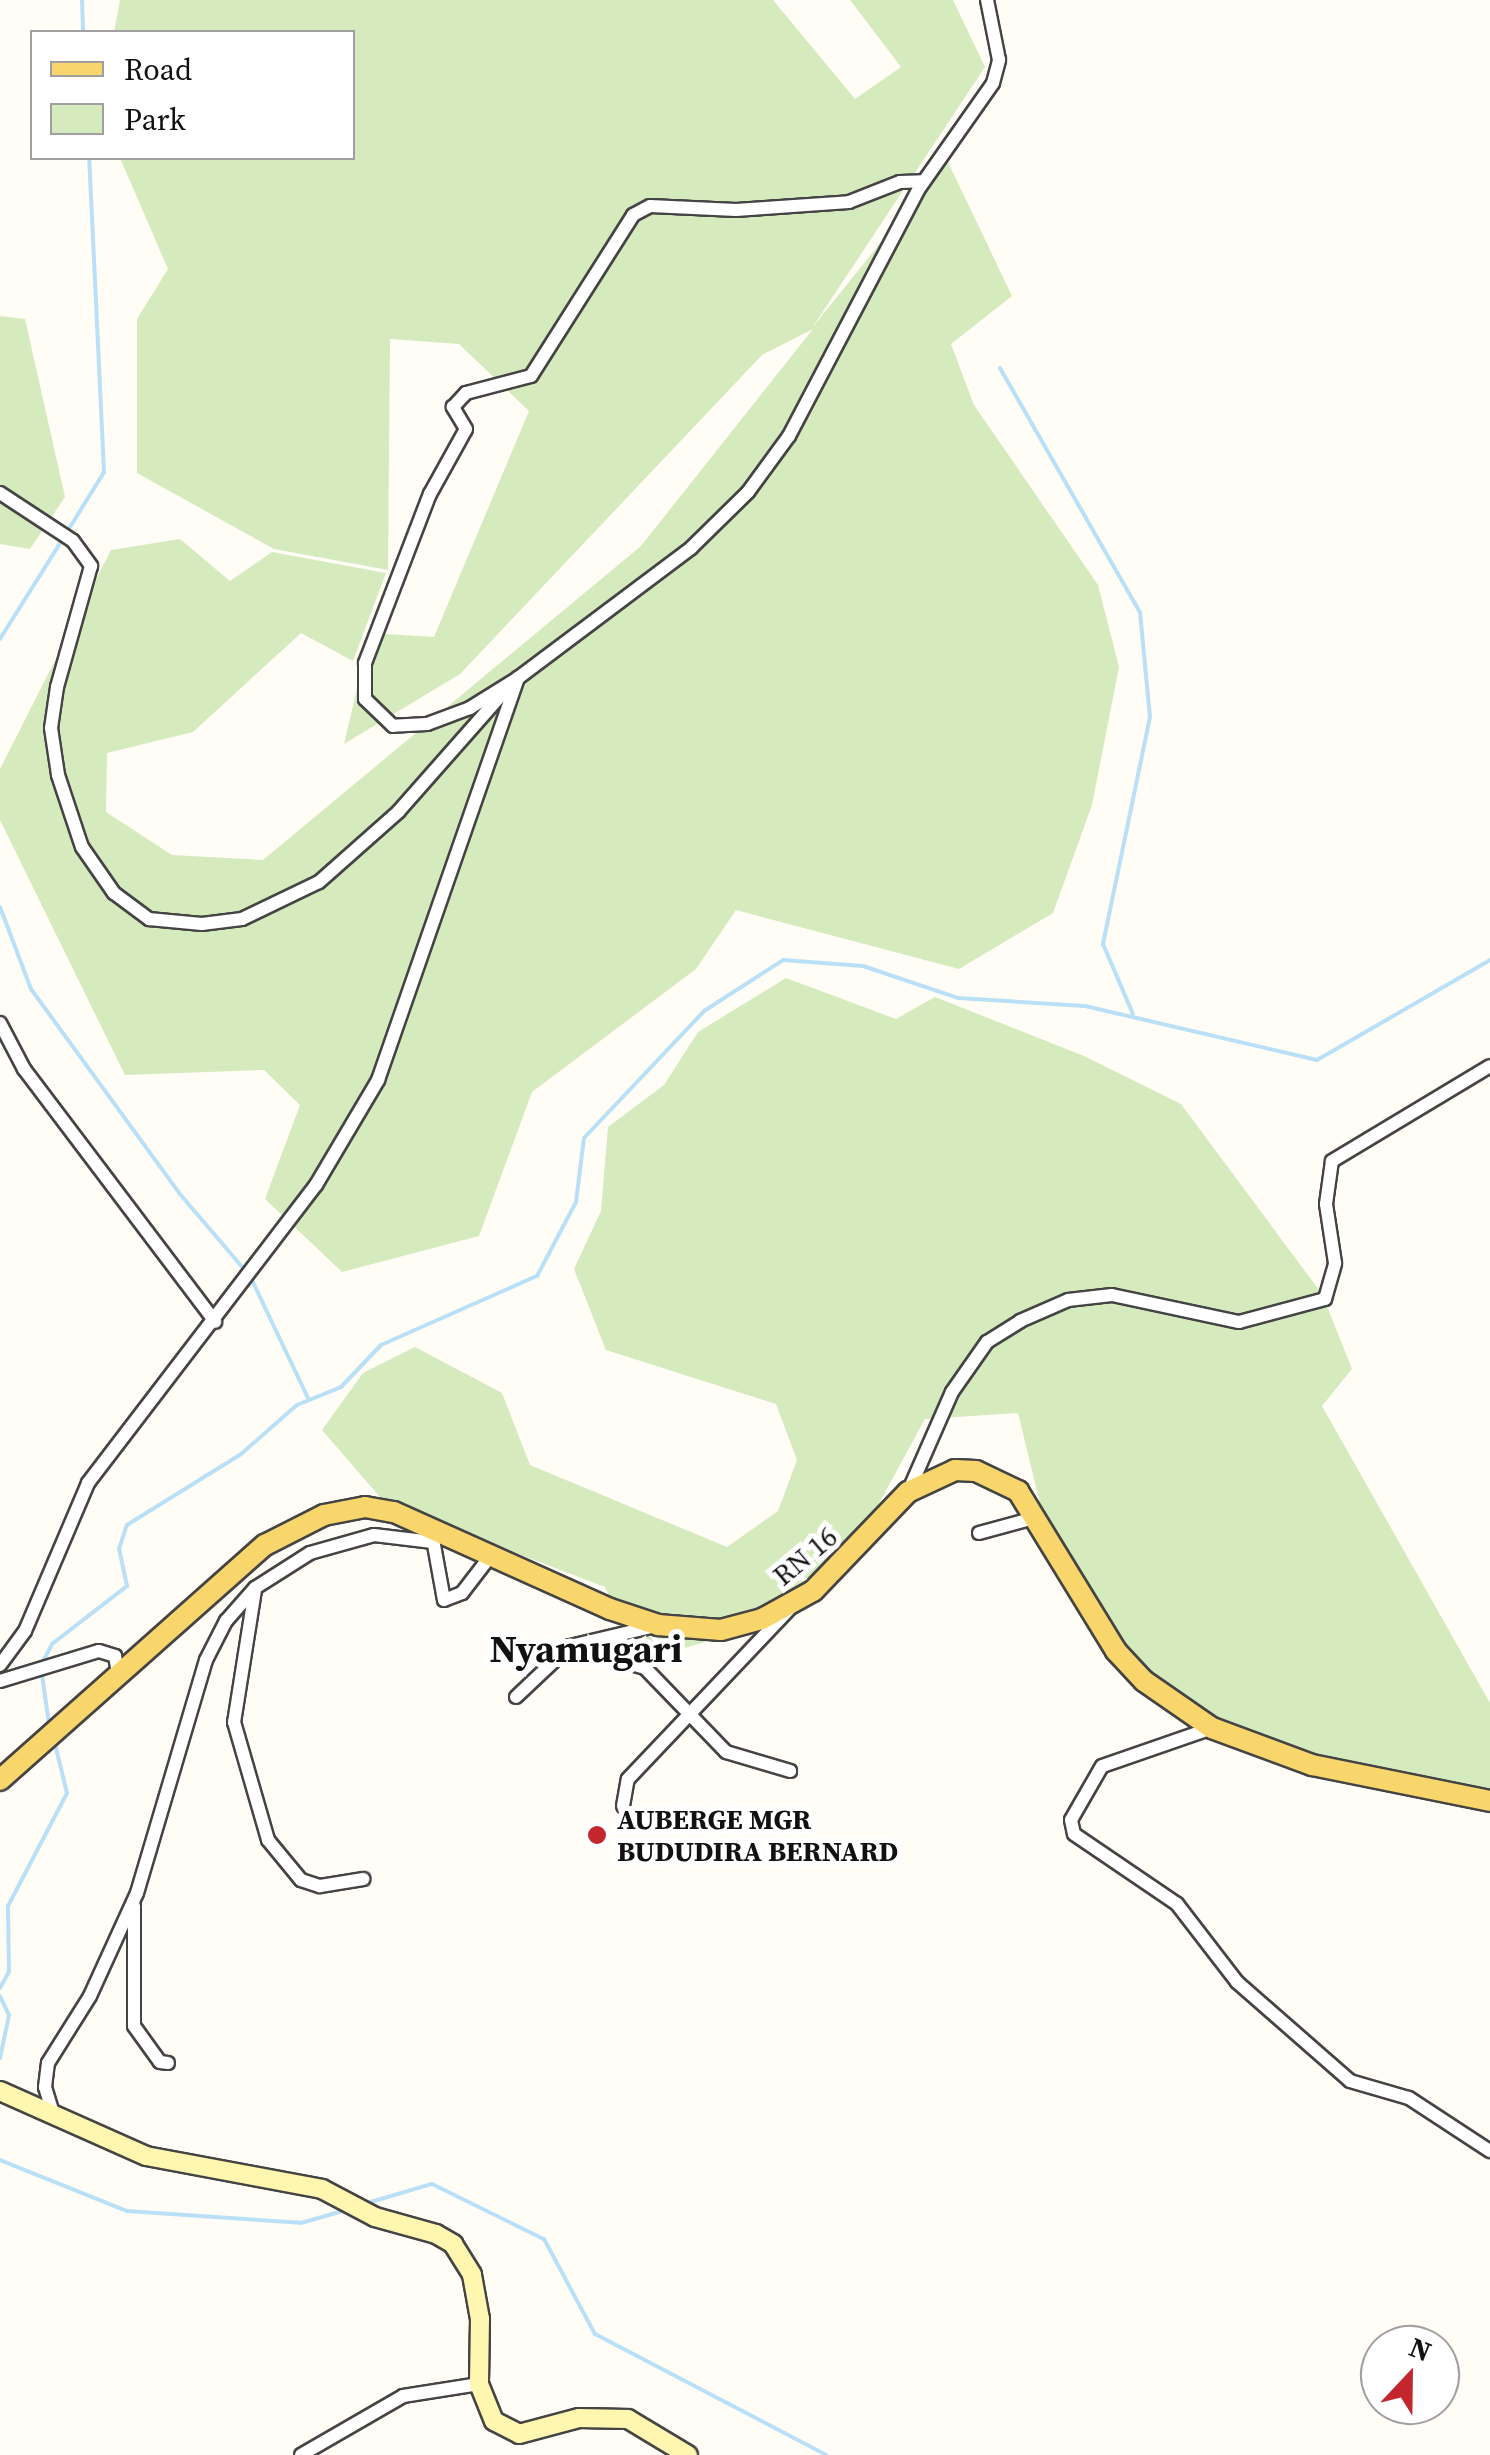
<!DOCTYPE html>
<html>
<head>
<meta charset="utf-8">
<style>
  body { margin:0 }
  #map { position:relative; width:1490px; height:2455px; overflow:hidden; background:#fffdf5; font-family:"Source Serif 4",serif }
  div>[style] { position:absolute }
  .green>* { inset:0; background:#d5ebbd }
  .stream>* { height:4px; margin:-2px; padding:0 2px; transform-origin:2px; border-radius:2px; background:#b9e0f7 }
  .roads { filter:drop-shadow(2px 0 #444) drop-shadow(-2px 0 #444) drop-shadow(0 2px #444) drop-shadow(0 -2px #444) }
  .minor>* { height:12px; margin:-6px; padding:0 6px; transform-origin:6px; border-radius:6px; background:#fff }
  .secondary>* { height:18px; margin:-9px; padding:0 9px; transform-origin:9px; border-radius:9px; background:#fff6b0 }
  .primary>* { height:20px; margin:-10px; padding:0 10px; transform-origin:10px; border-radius:10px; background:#f9d66b }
  .dots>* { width:28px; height:28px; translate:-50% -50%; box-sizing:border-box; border:5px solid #fff; border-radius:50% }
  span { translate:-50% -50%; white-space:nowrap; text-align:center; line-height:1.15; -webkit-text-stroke:10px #fff; paint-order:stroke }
  .street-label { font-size:28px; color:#111 }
  .poi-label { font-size:28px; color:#111; font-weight:700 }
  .left { translate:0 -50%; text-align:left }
  .district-label { font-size:38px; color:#111; font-weight:700 }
  .legend { position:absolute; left:30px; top:30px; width:325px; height:130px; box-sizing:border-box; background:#fff; border:2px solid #a0a0a0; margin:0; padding:12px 18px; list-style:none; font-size:30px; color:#111 }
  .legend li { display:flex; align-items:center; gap:20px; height:50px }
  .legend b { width:50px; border:2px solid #a0a0a0 }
  .north { position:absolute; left:1360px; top:2325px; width:100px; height:100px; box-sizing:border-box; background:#fff; border:2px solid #a0a0a0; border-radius:50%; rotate:22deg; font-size:28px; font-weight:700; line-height:40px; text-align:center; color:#111 }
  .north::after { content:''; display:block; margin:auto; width:35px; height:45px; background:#c4262e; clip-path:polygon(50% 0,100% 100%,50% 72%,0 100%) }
</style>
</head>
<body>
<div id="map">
  <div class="green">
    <i style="clip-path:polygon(120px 0,773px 0,855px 99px,901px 67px,850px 0,953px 0,985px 67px,812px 328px,947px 160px,1012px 296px,951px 344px,974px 405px,1098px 585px,1119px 667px,1092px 805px,1053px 913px,959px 969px,736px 910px,696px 969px,532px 1092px,479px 1236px,342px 1272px,265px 1199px,300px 1105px,264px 1070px,125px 1075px,0 820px,0 769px,111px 550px,180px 539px,230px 581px,272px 552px,386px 573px,353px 661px,301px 633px,193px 732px,107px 753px,106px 812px,172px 855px,263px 860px,641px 546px,813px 329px,762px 355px,460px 674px,344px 744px,370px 633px,434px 637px,529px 411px,459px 344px,390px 339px,388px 570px,274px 549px,137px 473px,137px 319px,168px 269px,120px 158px,352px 158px,352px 32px,114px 32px)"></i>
    <i style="clip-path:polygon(0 316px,25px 319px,65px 497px,30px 549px,0 544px)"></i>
    <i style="clip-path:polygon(786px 978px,896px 1019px,935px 997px,1084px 1056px,1181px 1104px,1322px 1294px,1352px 1369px,1322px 1406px,1490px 1703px,1490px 1796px,1238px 1745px,1120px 1669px,1056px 1569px,1018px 1413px,925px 1419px,877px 1507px,763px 1626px,638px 1661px,605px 1587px,385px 1503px,322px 1430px,363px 1373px,415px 1347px,502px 1393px,530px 1465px,727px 1547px,778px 1511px,797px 1460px,776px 1404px,606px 1350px,574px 1269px,601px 1211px,608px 1127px,664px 1085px,698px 1032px)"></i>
  </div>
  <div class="stream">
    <i style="left:82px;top:0;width:32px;rotate:88deg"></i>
    <i style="left:1000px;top:368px;width:281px;rotate:60.2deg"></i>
    <i style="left:1140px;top:612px;width:105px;rotate:84.6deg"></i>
    <i style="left:1150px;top:717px;width:232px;rotate:101.7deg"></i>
    <i style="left:1103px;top:944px;width:76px;rotate:66.8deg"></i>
    <i style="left:67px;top:532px;width:70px;rotate:-58.3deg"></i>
    <i style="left:104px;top:472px;width:314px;rotate:-92.7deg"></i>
    <i style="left:0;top:639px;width:117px;rotate:-57.9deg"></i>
    <i style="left:0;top:907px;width:88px;rotate:69.3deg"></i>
    <i style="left:31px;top:989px;width:252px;rotate:54deg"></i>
    <i style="left:179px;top:1193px;width:100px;rotate:49.5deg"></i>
    <i style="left:250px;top:1276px;width:135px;rotate:64.6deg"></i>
    <i style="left:41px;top:1665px;width:24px;rotate:-62deg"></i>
    <i style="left:52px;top:1644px;width:95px;rotate:-37.7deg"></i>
    <i style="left:127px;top:1586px;width:38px;rotate:-102deg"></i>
    <i style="left:119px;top:1549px;width:25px;rotate:-72deg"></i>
    <i style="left:127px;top:1525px;width:134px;rotate:-31.9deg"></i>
    <i style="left:241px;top:1454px;width:74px;rotate:-41.2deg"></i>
    <i style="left:297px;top:1405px;width:48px;rotate:-22.2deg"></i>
    <i style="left:341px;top:1387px;width:58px;rotate:-46.4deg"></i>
    <i style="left:381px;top:1345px;width:171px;rotate:-23.9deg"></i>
    <i style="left:537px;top:1276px;width:84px;rotate:-62.2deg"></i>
    <i style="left:576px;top:1202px;width:64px;rotate:-82.9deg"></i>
    <i style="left:584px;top:1138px;width:175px;rotate:-46.6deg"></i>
    <i style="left:704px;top:1011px;width:94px;rotate:-32.8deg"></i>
    <i style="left:783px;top:960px;width:80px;rotate:4.3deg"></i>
    <i style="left:863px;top:966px;width:100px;rotate:18.6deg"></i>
    <i style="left:958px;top:998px;width:127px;rotate:3.6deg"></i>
    <i style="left:1085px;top:1006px;width:238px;rotate:13.1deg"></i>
    <i style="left:1317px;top:1060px;width:200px;rotate:-30deg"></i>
    <i style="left:42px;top:1675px;width:49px;rotate:81.9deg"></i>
    <i style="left:0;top:1988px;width:18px;rotate:-61deg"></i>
    <i style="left:9px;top:1972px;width:66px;rotate:-90.9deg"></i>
    <i style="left:8px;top:1906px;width:127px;rotate:-62.4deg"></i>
    <i style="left:67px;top:1793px;width:50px;rotate:-103.8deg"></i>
    <i style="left:0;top:1996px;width:21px;rotate:65deg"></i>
    <i style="left:9px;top:2015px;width:44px;rotate:101.8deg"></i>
    <i style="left:0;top:2160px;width:137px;rotate:21.9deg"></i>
    <i style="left:127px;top:2211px;width:174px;rotate:3.9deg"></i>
    <i style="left:301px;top:2223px;width:47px;rotate:-16.1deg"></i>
    <i style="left:364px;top:2204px;width:71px;rotate:-16.4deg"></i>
    <i style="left:432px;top:2184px;width:125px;rotate:26.2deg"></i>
    <i style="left:544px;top:2239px;width:108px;rotate:61.8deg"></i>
    <i style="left:595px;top:2334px;width:261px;rotate:27.6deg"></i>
  </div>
  <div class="roads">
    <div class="minor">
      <i style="left:0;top:493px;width:87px;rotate:33.3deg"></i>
      <i style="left:73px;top:541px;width:31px;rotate:54deg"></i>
      <i style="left:91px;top:566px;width:126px;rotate:105.7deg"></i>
      <i style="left:57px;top:687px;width:41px;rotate:98.3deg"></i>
      <i style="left:51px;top:728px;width:48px;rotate:81.5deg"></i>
      <i style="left:58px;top:775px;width:76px;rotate:71.6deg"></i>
      <i style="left:82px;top:847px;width:56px;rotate:55.2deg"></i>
      <i style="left:114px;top:893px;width:44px;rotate:36.6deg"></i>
      <i style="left:149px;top:919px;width:53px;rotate:5.4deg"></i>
      <i style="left:202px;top:924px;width:40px;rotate:-7.1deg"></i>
      <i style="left:242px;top:919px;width:85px;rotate:-25.7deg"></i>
      <i style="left:319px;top:882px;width:106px;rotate:-41.5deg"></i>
      <i style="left:398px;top:812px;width:157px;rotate:-48.6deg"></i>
      <i style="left:518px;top:678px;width:57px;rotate:148deg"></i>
      <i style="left:470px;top:708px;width:46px;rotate:159.6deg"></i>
      <i style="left:427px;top:724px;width:34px;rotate:177deg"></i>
      <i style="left:393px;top:726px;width:39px;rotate:-136deg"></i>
      <i style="left:365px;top:699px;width:36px;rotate:-90deg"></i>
      <i style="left:365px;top:663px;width:181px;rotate:-69deg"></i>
      <i style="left:430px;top:494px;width:74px;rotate:-61deg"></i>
      <i style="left:466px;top:429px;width:26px;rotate:-121deg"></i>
      <i style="left:453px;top:407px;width:19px;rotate:-47deg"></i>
      <i style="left:466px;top:393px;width:67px;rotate:-14.7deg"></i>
      <i style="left:531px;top:376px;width:191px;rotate:-57.6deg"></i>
      <i style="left:633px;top:215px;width:19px;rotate:-28deg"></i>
      <i style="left:650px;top:206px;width:86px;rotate:2.7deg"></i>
      <i style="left:736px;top:210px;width:113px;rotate:-4deg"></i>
      <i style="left:849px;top:202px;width:55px;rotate:-21.4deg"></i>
      <i style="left:900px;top:182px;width:24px;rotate:-2deg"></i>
      <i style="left:0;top:1023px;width:52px;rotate:62.4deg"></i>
      <i style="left:24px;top:1069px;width:317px;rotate:52.9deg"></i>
      <i style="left:909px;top:1490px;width:107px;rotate:-66.3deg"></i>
      <i style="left:952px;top:1392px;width:61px;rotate:-55deg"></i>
      <i style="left:987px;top:1342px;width:39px;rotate:-32deg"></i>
      <i style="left:1020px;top:1321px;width:52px;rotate:-23.6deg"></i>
      <i style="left:1068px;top:1300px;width:44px;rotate:-6.5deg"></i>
      <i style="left:1112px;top:1295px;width:130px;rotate:12deg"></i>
      <i style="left:1239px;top:1322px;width:89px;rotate:-15deg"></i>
      <i style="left:1325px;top:1299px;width:37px;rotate:-74deg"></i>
      <i style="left:1335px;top:1263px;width:60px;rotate:-98.7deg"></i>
      <i style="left:1326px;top:1204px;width:43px;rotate:-82.1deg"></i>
      <i style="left:1332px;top:1161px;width:184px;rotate:-31deg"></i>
      <i style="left:979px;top:1533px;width:61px;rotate:-15.2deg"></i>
      <i style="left:432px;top:1534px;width:67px;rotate:79.7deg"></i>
      <i style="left:444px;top:1600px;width:19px;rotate:-21deg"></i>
      <i style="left:462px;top:1593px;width:49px;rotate:-52.4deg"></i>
      <i style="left:255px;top:1590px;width:134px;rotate:99deg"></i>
      <i style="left:234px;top:1722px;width:123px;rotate:73.9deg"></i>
      <i style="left:268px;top:1840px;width:52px;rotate:50.5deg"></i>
      <i style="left:301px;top:1880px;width:20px;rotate:18deg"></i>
      <i style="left:320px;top:1886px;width:44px;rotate:-9.2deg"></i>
      <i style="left:570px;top:1646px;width:78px;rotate:16.3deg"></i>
      <i style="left:645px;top:1668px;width:117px;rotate:46deg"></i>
      <i style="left:726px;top:1752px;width:67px;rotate:16.5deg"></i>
      <i style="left:0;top:1665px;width:42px;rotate:-53.7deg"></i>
      <i style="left:25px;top:1631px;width:161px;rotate:-66.9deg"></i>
      <i style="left:88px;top:1483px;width:375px;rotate:-52.6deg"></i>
      <i style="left:316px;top:1185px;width:122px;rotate:-59.4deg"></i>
      <i style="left:378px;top:1080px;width:426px;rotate:-70.8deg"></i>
      <i style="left:518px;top:678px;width:216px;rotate:-36.9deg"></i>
      <i style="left:691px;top:548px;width:80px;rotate:-44.5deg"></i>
      <i style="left:748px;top:492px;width:69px;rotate:-53.8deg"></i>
      <i style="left:789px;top:436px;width:281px;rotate:-62.3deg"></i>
      <i style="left:920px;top:187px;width:127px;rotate:-54.9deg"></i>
      <i style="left:993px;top:83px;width:24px;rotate:-75deg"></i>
      <i style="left:999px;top:60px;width:61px;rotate:-101.3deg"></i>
      <i style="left:0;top:1681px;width:103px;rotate:-16.9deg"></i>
      <i style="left:99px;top:1651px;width:17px;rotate:17deg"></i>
      <i style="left:115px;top:1656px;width:22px;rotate:80deg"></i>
      <i style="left:516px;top:1697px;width:74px;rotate:-43.4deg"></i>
      <i style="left:570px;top:1646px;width:87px;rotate:-13.2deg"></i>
      <i style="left:1212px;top:1728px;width:116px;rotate:160.9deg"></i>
      <i style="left:1102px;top:1766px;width:62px;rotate:119.9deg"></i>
      <i style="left:1071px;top:1820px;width:14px;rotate:78deg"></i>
      <i style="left:1074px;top:1834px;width:125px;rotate:34.2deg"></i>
      <i style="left:1177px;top:1904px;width:98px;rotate:52.4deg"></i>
      <i style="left:1237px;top:1982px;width:150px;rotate:41.2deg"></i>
      <i style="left:1350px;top:2081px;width:61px;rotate:16.1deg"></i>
      <i style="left:1409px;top:2098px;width:97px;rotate:33.2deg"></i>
      <i style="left:623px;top:1806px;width:27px;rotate:-80deg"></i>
      <i style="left:628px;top:1779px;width:237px;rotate:-46.5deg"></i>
      <i style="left:134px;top:1906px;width:120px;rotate:90deg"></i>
      <i style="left:134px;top:2026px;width:44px;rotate:54.2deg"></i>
      <i style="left:160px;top:2062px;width:8px;rotate:7deg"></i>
      <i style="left:52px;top:2110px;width:24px;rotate:-107deg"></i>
      <i style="left:45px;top:2087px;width:24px;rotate:-83deg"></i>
      <i style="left:48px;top:2063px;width:79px;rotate:-57.9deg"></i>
      <i style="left:90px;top:1996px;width:113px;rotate:-65.5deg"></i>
      <i style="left:137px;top:1893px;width:243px;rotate:-73.5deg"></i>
      <i style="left:206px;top:1660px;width:44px;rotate:-62.9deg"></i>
      <i style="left:226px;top:1621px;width:44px;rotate:-48.7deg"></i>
      <i style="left:255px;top:1588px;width:65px;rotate:-32.5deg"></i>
      <i style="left:310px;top:1553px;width:66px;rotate:-15.7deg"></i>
      <i style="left:374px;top:1535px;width:59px;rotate:6.8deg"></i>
      <i style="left:301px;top:2455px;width:118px;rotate:-30deg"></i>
      <i style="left:403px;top:2396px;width:77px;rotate:-9deg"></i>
    </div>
    <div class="secondary">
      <i style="left:0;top:2091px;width:160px;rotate:24deg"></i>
      <i style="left:146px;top:2156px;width:179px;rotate:10.6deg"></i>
      <i style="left:322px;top:2189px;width:60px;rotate:27.8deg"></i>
      <i style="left:375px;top:2217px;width:63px;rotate:15.6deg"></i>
      <i style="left:436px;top:2234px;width:20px;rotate:30deg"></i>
      <i style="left:453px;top:2244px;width:36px;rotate:58deg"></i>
      <i style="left:472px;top:2275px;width:45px;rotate:79.7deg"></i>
      <i style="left:480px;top:2319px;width:65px;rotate:90.9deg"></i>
      <i style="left:479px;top:2384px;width:40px;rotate:68deg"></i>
      <i style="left:494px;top:2421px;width:28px;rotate:27deg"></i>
      <i style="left:519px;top:2434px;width:62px;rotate:-14.9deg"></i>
      <i style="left:579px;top:2418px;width:49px;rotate:1.2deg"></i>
      <i style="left:628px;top:2419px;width:70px;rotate:31deg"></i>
    </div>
    <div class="primary">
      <i style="left:0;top:1780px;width:354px;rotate:-41.6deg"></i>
      <i style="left:265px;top:1545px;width:66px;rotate:-27deg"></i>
      <i style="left:324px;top:1515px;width:42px;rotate:-11deg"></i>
      <i style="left:365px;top:1507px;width:29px;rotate:10deg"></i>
      <i style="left:394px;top:1512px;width:237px;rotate:24.2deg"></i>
      <i style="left:610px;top:1609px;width:51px;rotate:18.4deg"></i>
      <i style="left:658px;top:1625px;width:63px;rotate:4.5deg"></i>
      <i style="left:721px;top:1630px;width:42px;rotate:-15deg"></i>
      <i style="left:762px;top:1619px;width:58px;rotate:-28.8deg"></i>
      <i style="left:813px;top:1591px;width:137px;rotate:-46.2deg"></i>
      <i style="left:908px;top:1492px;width:52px;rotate:-25.1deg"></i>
      <i style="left:955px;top:1470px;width:21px;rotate:3deg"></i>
      <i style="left:976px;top:1471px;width:47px;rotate:25.5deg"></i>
      <i style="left:1018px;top:1491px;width:188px;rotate:58.5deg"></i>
      <i style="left:1116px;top:1651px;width:41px;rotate:47deg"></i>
      <i style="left:1144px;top:1681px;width:83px;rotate:34.7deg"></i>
      <i style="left:1212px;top:1728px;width:107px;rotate:20.3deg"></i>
      <i style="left:1312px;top:1765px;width:182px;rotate:11.4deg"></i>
    </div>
  </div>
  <div class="dots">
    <i style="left:597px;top:1835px;background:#c4262e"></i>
  </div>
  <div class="street-label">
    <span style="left:805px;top:1556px;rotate:-40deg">RN 16</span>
  </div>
  <div class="poi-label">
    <span class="left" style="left:617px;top:1835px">AUBERGE MGR<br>BUDUDIRA BERNARD</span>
  </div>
  <div class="district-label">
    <span style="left:586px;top:1650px">Nyamugari</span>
  </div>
  <ul class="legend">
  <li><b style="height:12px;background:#f9d66b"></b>Road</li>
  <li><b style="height:28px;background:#d5ebbd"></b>Park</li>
  </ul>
  <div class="north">N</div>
</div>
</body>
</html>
